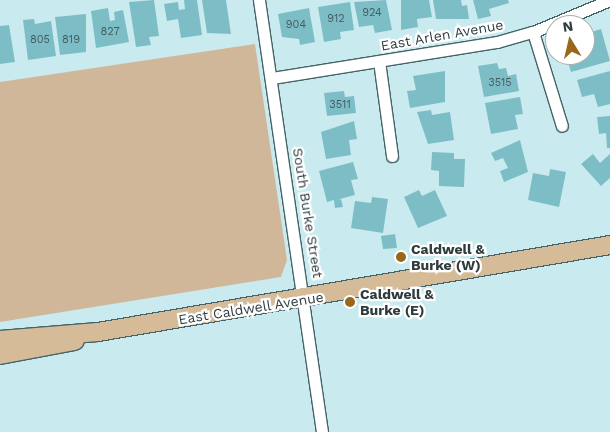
<!DOCTYPE html>
<html>
<head>
<meta charset="utf-8">
<style>
  body { margin:0 }
  #map { position:relative; width:610px; height:432px; overflow:hidden; background:#c9ebef; font-family:"Work Sans",sans-serif }
  div>[style] { position:absolute }
  .green>* { inset:0; background:#d1b79a }
  .building>* { inset:0; background:#7dbec6 }
  .roads { filter:drop-shadow(1px 0 #456367) drop-shadow(-1px 0 #456367) drop-shadow(0 1px #456367) drop-shadow(0 -1px #456367) }
  .minor>* { height:11px; margin:-5.5px; padding:0 5.5px; transform-origin:5.5px; border-radius:5.5px; background:#fff }
  .primary>* { height:18px; margin:-9px; padding:0 9px; transform-origin:9px; border-radius:9px; background:#d6bb99 }
  .dots>* { width:14px; height:14px; translate:-50% -50%; box-sizing:border-box; border:2px solid #fff; border-radius:50% }
  span { translate:-50% -50%; white-space:nowrap; text-align:center; line-height:1.15; -webkit-text-stroke:4.5px #fff; paint-order:stroke }
  .number-label { font-size:11px; color:#425c60 }
  .number-label span { -webkit-text-stroke-width:0 }
  .street-label { font-size:14px; color:#2f3c3e }
  .poi-label { font-size:14px; color:#2f3c3e; font-weight:700 }
  .left { translate:0 -50%; text-align:left }
  .north { position:absolute; left:545px; top:15px; width:50px; height:50px; box-sizing:border-box; background:#fff; border:1px solid #acb1b2; border-radius:50%; rotate:351deg; font-size:14px; font-weight:700; line-height:20px; text-align:center; color:#2f3c3e }
  .north::after { content:''; display:block; margin:auto; width:18px; height:22px; background:#99661b; clip-path:polygon(50% 0,100% 100%,50% 72%,0 100%) }
</style>
</head>
<body>
<div id="map">
  <div class="green">
    <i style="clip-path:polygon(255px 44px,287px 260px,281px 277px,0 322px,0 82px)"></i>
  </div>
  <div class="building">
    <i style="clip-path:polygon(154px 0,159px 36px,149px 37px,151px 45px,136px 47px,129px 2px)"></i>
    <i style="clip-path:polygon(184px 0,197px 0,202px 35px,181px 38px,178px 19px,167px 21px,164px 4px,178px 2px,179px 10px,185px 9px)"></i>
    <i style="clip-path:polygon(202px 0,226px 0,231px 34px,207px 33px)"></i>
    <i style="clip-path:polygon(386px 0,392px 30px,375px 33px,373px 25px,359px 27px,354px 2px)"></i>
    <i style="clip-path:polygon(401px 0,429px 0,432px 17px,417px 19px,418px 27px,401px 30px)"></i>
    <i style="clip-path:polygon(433px 0,461px 0,462px 6px,467px 5px,469px 19px,436px 19px)"></i>
    <i style="clip-path:polygon(473px 0,508px 0,509px 3px,489px 9px,491px 16px,478px 19px)"></i>
    <i style="clip-path:polygon(350px 2px,354px 30px,340px 32px,341px 39px,324px 42px,318px 7px)"></i>
    <i style="clip-path:polygon(108px 8px,110px 21px,115px 20px,114px 12px,123px 10px,129px 42px,96px 48px,91px 11px)"></i>
    <i style="clip-path:polygon(309px 8px,315px 42px,300px 45px,299px 39px,282px 37px,278px 14px)"></i>
    <i style="clip-path:polygon(86px 14px,86px 52px,60px 55px,55px 17px)"></i>
    <i style="clip-path:polygon(34px 19px,35px 24px,51px 21px,56px 56px,28px 60px,23px 20px)"></i>
    <i style="clip-path:polygon(9px 25px,15px 62px,0 64px,0 26px)"></i>
    <i style="clip-path:polygon(601px 29px,610px 61px,571px 72px,566px 56px,585px 55px,585px 34px)"></i>
    <i style="clip-path:polygon(497px 63px,499px 69px,506px 68px,508px 76px,516px 74px,519px 91px,484px 97px,478px 66px)"></i>
    <i style="clip-path:polygon(445px 71px,445px 102px,410px 108px,407px 91px,416px 90px,413px 76px)"></i>
    <i style="clip-path:polygon(610px 71px,610px 104px,598px 107px,594px 94px,582px 97px,577px 80px)"></i>
    <i style="clip-path:polygon(344px 91px,345px 97px,354px 96px,356px 113px,327px 116px,324px 93px)"></i>
    <i style="clip-path:polygon(520px 97px,523px 114px,515px 115px,518px 129px,491px 134px,485px 103px)"></i>
    <i style="clip-path:polygon(431px 110px,432px 115px,450px 112px,454px 140px,428px 144px,417px 112px)"></i>
    <i style="clip-path:polygon(610px 116px,610px 148px,607px 148px,606px 133px,599px 134px,597px 117px)"></i>
    <i style="clip-path:polygon(354px 121px,357px 139px,349px 140px,351px 155px,326px 159px,321px 132px)"></i>
    <i style="clip-path:polygon(520px 140px,528px 172px,504px 182px,500px 171px,508px 168px,503px 158px,495px 161px,491px 153px)"></i>
    <i style="clip-path:polygon(432px 152px,454px 153px,454px 159px,465px 159px,464px 187px,439px 186px,439px 171px,431px 170px)"></i>
    <i style="clip-path:polygon(593px 154px,600px 163px,610px 154px,610px 178px,601px 186px,581px 164px)"></i>
    <i style="clip-path:polygon(353px 162px,358px 179px,351px 180px,355px 195px,336px 200px,341px 199px,343px 207px,335px 208px,334px 200px,327px 202px,319px 171px)"></i>
    <i style="clip-path:polygon(550px 169px,566px 172px,559px 207px,528px 200px,533px 173px,549px 176px)"></i>
    <i style="clip-path:polygon(419px 190px,422px 196px,435px 190px,447px 216px,418px 228px,404px 197px)"></i>
    <i style="clip-path:polygon(372px 197px,388px 199px,383px 233px,351px 228px,355px 201px,371px 203px)"></i>
    <i style="clip-path:polygon(395px 234px,397px 248px,383px 249px,381px 236px)"></i>
  </div>
  <div class="roads">
    <div class="minor">
      <i style="left:259px;top:0;width:437px;rotate:81.7deg"></i>
      <i style="left:533px;top:32px;width:98px;rotate:72.9deg"></i>
      <i style="left:379px;top:61px;width:96px;rotate:82.2deg"></i>
      <i style="left:272px;top:78px;width:228px;rotate:-9.1deg"></i>
      <i style="left:497px;top:42px;width:37px;rotate:-16deg"></i>
      <i style="left:533px;top:32px;width:83px;rotate:-22.6deg"></i>
    </div>
    <div class="primary">
      <i style="left:0;top:340px;width:98px;rotate:-4.7deg"></i>
      <i style="left:98px;top:332px;width:519px;rotate:-9.64deg"></i>
      <i style="left:0;top:355px;width:76px;rotate:-10.6deg"></i>
    </div>
  </div>
  <div class="dots">
    <i style="left:401px;top:257px;background:#99661b"></i>
    <i style="left:350px;top:302px;background:#99661b"></i>
  </div>
  <div class="number-label">
    <span style="left:372px;top:13px">924</span>
    <span style="left:336px;top:19px">912</span>
    <span style="left:296px;top:25px">904</span>
    <span style="left:110px;top:32px">827</span>
    <span style="left:40px;top:40px">805</span>
    <span style="left:71px;top:40px">819</span>
    <span style="left:500px;top:83px">3515</span>
    <span style="left:340px;top:105px">3511</span>
  </div>
  <div class="street-label">
    <span style="left:442px;top:35px;rotate:-10deg">East Arlen Avenue</span>
    <span style="left:308px;top:213px;rotate:81deg">South Burke Street</span>
    <span style="left:251px;top:308px;rotate:-9deg">East Caldwell Avenue</span>
  </div>
  <div class="poi-label">
    <span class="left" style="left:411px;top:257px">Caldwell &amp;<br>Burke (W)</span>
    <span class="left" style="left:360px;top:302px">Caldwell &amp;<br>Burke (E)</span>
  </div>
  <div class="north">N</div>
</div>
</body>
</html>
